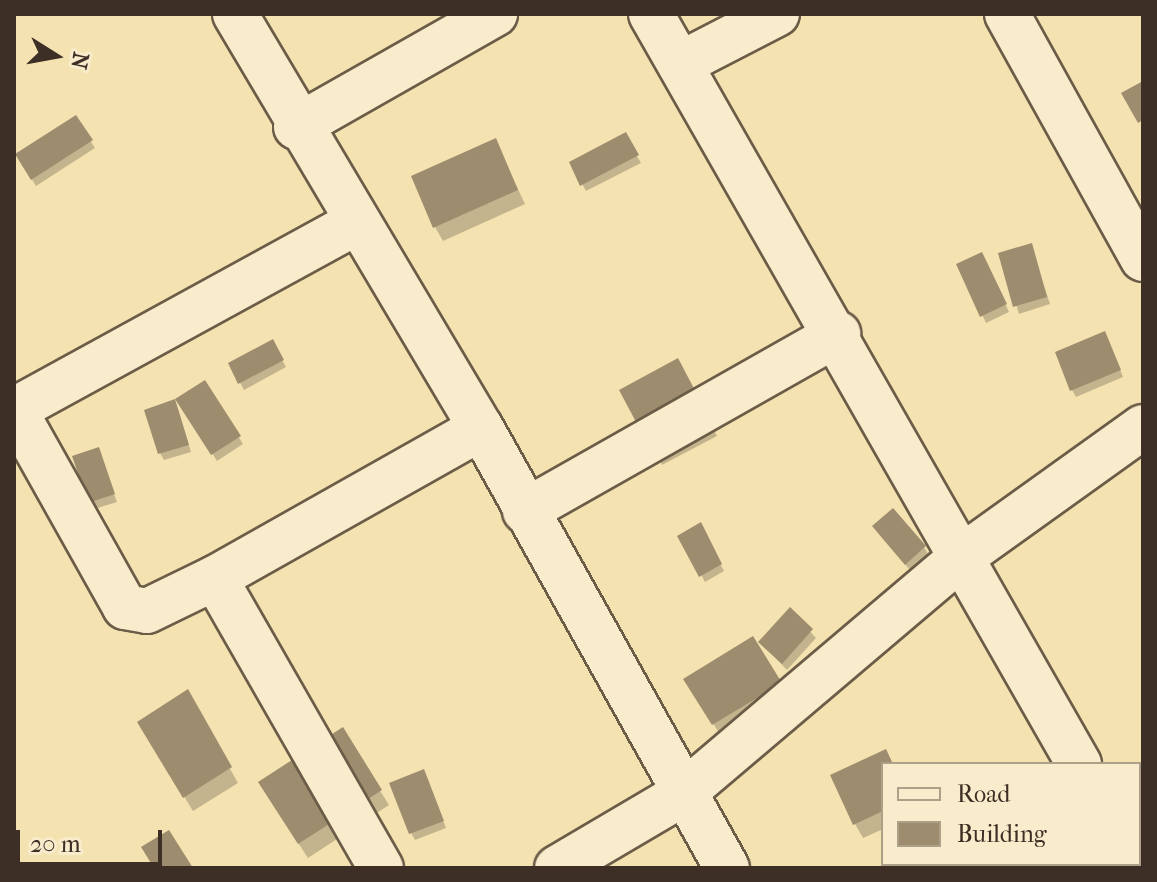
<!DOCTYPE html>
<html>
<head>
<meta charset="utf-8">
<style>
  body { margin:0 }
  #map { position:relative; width:1157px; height:882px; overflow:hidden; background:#f5e2b1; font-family:"IM FELL French Canon",serif }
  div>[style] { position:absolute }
  .shadow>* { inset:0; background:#0003 }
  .building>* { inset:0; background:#9d8c6e }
  .roads { filter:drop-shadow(2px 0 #6b5c48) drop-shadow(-2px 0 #6b5c48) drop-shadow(0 2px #6b5c48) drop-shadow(0 -2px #6b5c48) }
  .minor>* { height:44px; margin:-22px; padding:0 22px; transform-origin:22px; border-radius:22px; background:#f8eccc }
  span { translate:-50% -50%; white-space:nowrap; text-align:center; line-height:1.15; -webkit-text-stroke:6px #f8eccc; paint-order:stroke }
  .frame { position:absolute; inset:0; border:16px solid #3d2f25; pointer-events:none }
  .legend { position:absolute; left:881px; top:762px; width:260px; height:104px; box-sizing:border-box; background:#f8eccc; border:2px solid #ada089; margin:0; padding:10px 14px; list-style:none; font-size:24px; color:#3d2f25 }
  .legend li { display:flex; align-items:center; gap:16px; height:40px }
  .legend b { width:40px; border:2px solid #ada089 }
  .north { position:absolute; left:16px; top:16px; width:80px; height:80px; -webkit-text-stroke:6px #f8eccc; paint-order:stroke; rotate:101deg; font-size:22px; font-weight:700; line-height:32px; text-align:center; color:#3d2f25 }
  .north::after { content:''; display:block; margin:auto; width:28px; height:36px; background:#3d2f25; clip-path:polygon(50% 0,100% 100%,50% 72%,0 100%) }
  .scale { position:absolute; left:16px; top:830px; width:146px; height:36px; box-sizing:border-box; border:4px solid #3d2f25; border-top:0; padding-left:10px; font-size:24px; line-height:28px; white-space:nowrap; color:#3d2f25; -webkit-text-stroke:6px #f8eccc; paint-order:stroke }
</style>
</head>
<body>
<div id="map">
  <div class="shadow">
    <i style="clip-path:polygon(76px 118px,95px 148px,36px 186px,17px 155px)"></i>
    <i style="clip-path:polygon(625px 135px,641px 163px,586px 191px,571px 163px)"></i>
    <i style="clip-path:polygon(495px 140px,525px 204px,443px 241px,435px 227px)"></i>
    <i style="clip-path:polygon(1031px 245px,1050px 304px,1019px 314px,1000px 254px)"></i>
    <i style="clip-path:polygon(986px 261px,1009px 312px,986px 323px,959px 265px)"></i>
    <i style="clip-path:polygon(1108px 340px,1123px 377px,1076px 397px,1072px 390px)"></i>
    <i style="clip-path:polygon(272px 342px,286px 367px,244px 390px,230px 364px)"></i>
    <i style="clip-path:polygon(685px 375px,717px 436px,662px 465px,654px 451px)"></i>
    <i style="clip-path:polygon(204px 382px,243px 444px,217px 461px,178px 399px)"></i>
    <i style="clip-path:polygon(178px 409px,191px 452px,164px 460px,160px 453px)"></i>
    <i style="clip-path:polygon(98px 450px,117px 502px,94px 509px,89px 502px)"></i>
    <i style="clip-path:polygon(700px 525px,724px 571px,705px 582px,680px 536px)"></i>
    <i style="clip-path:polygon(878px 533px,924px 547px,928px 554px,910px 570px)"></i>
    <i style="clip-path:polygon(790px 610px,816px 638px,787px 670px,760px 642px)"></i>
    <i style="clip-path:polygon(752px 639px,788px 698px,722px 738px,686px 679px)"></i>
    <i style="clip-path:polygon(187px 692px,238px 783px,193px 811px,139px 723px)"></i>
    <i style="clip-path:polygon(342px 730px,389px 805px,308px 858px,268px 797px)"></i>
    <i style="clip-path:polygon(885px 751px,893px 764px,883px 764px,883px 829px,863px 838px,855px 824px)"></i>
    <i style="clip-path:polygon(427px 778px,446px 828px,415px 840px,411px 833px)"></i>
  </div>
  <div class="building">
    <i style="clip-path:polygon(1143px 81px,1143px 120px,1138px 123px,1121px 93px)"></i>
    <i style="clip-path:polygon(76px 115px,93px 140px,31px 180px,15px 154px)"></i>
    <i style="clip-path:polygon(626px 132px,639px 155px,580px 186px,569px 162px)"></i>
    <i style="clip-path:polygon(496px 138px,518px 190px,433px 228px,411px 176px)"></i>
    <i style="clip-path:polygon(1032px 243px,1047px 297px,1013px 307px,998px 253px)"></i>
    <i style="clip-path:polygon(982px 252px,1007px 304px,980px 317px,956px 264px)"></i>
    <i style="clip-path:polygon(1105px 331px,1121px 370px,1070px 391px,1055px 352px)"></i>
    <i style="clip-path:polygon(273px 339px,284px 360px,238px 384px,228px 363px)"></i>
    <i style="clip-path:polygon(678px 358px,711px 421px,652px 452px,619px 390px)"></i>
    <i style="clip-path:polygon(205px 380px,241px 436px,211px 455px,175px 399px)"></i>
    <i style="clip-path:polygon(175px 399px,189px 445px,158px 454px,144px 410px)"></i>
    <i style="clip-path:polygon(99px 447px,115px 494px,88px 503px,72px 456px)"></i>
    <i style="clip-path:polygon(893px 508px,926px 546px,905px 565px,872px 526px)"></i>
    <i style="clip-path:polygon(701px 522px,722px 564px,699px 577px,677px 536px)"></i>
    <i style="clip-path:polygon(790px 607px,813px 629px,782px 664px,758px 642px)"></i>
    <i style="clip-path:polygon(753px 636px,782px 683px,712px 725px,683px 679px)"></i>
    <i style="clip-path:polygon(188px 689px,232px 767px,183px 798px,137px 722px)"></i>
    <i style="clip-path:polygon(343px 727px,382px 790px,298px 844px,258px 782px)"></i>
    <i style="clip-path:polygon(886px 749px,893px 764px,883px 764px,883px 811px,853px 825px,830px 775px)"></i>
    <i style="clip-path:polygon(424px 769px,444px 821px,409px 834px,389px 783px)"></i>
    <i style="clip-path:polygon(169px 830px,193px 868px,154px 868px,141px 847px)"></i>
  </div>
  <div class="roads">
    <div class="minor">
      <i style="left:235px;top:14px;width:482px;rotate:59.3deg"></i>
      <i style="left:481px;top:428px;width:504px;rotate:60.79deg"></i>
      <i style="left:651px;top:14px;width:864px;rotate:60.29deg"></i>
      <i style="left:1007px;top:14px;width:280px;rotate:61deg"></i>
      <i style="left:680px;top:64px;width:109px;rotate:-27.3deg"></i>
      <i style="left:296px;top:127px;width:229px;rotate:-29.6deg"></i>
      <i style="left:14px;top:409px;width:227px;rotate:60.7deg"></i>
      <i style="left:125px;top:607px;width:22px;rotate:10deg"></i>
      <i style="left:147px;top:611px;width:76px;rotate:-25.9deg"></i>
      <i style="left:14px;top:410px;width:391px;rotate:-28.7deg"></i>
      <i style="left:525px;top:511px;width:360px;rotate:-29.5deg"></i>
      <i style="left:1136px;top:864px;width:4px;rotate:63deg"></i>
      <i style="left:381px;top:868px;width:334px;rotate:-119.8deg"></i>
      <i style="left:215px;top:578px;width:305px;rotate:-29.4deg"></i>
      <i style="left:557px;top:868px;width:144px;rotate:-30.5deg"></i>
      <i style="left:681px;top:795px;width:366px;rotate:-40.3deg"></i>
      <i style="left:960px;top:558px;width:225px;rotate:-35.6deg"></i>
    </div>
  </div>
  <div class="frame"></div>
  <ul class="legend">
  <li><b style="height:10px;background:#f8eccc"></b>Road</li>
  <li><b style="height:22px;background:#9d8c6e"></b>Building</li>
  </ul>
  <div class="north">N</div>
  <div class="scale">20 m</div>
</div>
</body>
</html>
